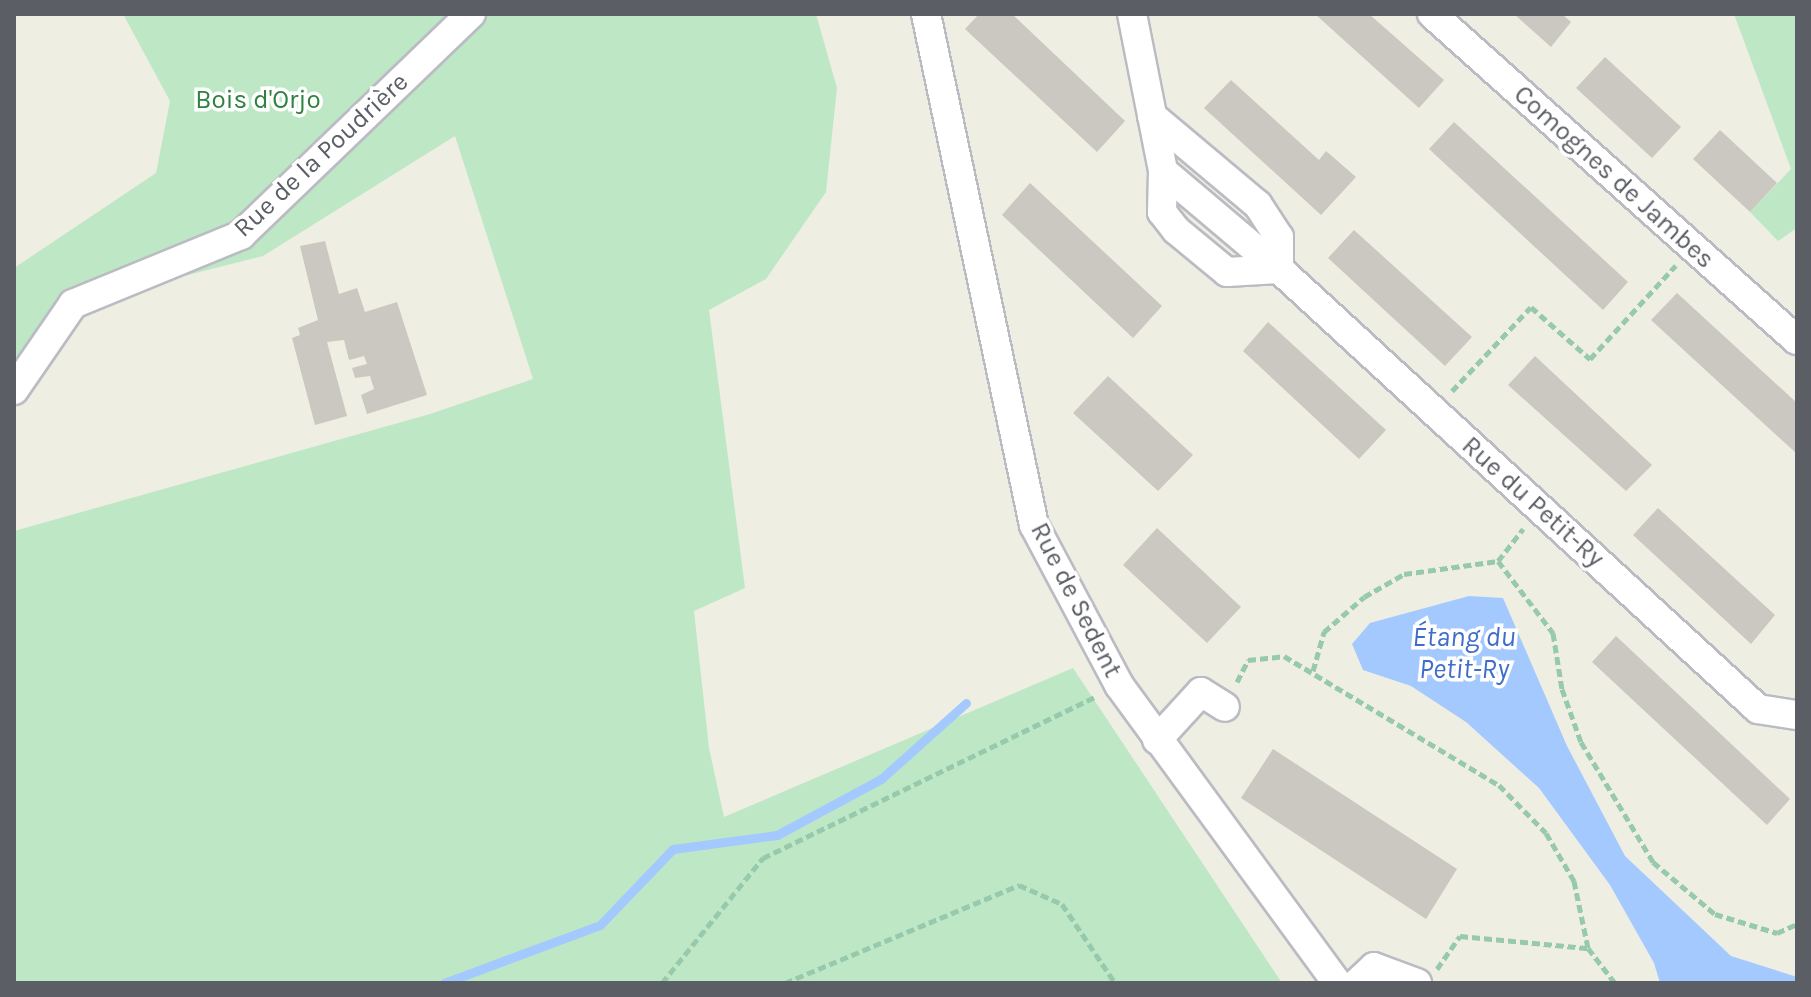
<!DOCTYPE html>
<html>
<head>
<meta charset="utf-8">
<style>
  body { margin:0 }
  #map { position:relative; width:1811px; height:997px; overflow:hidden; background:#efeee3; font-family:Karla,sans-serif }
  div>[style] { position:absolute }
  .green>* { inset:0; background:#bee8c5 }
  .water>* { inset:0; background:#a3c9ff }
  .stream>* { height:9px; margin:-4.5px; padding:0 4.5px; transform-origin:4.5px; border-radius:4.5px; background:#a3c9ff }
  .building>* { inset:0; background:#cac8c0 }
  .path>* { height:5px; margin-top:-2.5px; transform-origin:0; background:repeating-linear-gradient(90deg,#97c9ad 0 8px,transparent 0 12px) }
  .roads { filter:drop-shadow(2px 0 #bbbcc3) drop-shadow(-2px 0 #bbbcc3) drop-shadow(0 2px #bbbcc3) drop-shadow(0 -2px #bbbcc3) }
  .minor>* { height:28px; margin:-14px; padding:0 14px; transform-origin:14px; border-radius:14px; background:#fff }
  span { translate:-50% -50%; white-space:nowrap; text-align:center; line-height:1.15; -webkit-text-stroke:7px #fff; paint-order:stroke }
  .park-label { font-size:26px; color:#2f8140 }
  .street-label { font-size:26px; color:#5b5e65 }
  .water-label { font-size:28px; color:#3f6dc9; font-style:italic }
  .frame { position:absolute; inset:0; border:16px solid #5b5e65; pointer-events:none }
</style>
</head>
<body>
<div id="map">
  <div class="green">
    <i style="clip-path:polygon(123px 14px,816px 14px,837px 88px,826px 192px,766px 279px,709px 310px,745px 588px,694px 611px,709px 748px,724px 817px,1073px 668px,1282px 983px,14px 983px,14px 531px,430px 414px,533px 379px,455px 136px,263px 256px,73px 304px,14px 390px,14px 268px,156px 173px,170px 101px)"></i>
    <i style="clip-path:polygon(1734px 14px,1797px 14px,1797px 228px,1778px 241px,1750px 212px,1791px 169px)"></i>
  </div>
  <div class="water">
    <i style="clip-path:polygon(1469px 596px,1503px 598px,1567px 746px,1625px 856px,1731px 956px,1797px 977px,1797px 983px,1660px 983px,1654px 963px,1610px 885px,1539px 788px,1466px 722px,1411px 686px,1363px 670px,1352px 644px,1370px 623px)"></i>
  </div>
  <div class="stream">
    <i style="left:444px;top:983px;width:166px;rotate:-20.4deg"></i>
    <i style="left:600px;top:925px;width:105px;rotate:-46.2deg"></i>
    <i style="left:673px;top:849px;width:105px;rotate:-7.7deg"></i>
    <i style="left:777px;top:835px;width:118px;rotate:-28.3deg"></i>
    <i style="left:881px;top:779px;width:114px;rotate:-41.8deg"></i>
  </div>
  <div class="building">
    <i style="clip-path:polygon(979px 14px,1012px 14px,1125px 121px,1097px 152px,965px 29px)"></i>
    <i style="clip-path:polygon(1315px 14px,1369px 14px,1444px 80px,1419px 108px)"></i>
    <i style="clip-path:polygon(1514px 14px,1562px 14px,1571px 22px,1551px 47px)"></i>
    <i style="clip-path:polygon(1605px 57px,1681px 127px,1652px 158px,1576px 88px)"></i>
    <i style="clip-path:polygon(1231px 80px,1319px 160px,1326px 151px,1356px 177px,1321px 215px,1204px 108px)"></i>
    <i style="clip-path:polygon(1454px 122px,1628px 282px,1603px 310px,1429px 149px)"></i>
    <i style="clip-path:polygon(1720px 130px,1777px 183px,1750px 212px,1693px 159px)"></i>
    <i style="clip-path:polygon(1030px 183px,1162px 306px,1133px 338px,1002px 215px)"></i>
    <i style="clip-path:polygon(1354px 230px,1472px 337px,1445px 366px,1328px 258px)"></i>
    <i style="clip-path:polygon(325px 241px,339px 294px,357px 288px,365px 312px,397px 302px,427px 395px,367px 414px,361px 395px,374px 389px,370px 376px,355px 378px,352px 368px,367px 364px,364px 356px,349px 360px,344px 340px,327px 342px,347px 416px,315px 425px,292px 338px,300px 335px,298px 328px,318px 320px,300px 246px)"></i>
    <i style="clip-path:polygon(1677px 293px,1797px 403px,1797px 454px,1651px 320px)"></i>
    <i style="clip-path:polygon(1268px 322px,1386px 430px,1359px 459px,1243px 351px)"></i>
    <i style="clip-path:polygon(1535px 356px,1652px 465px,1626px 491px,1508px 385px)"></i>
    <i style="clip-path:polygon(1108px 376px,1193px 455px,1158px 491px,1073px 413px)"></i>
    <i style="clip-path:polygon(1658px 508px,1775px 615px,1751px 644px,1633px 535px)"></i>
    <i style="clip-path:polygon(1157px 528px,1241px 607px,1207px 643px,1123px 565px)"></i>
    <i style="clip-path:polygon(1616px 636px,1790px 799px,1767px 825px,1592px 662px)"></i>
    <i style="clip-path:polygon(1273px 749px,1457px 869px,1426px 919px,1241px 798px)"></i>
  </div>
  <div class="path">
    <i style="left:1452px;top:391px;width:115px;rotate:-46.8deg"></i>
    <i style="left:1531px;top:307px;width:79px;rotate:41.4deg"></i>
    <i style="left:1590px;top:359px;width:127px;rotate:-47.5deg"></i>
    <i style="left:1498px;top:561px;width:91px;rotate:52.6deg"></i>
    <i style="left:1553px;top:633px;width:57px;rotate:80.9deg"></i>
    <i style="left:1562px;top:689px;width:56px;rotate:70.3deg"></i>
    <i style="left:1581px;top:742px;width:140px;rotate:59deg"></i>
    <i style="left:1653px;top:862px;width:81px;rotate:40deg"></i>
    <i style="left:1715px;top:914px;width:65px;rotate:17deg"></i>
    <i style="left:1777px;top:933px;width:22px;rotate:-24deg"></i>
    <i style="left:1313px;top:671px;width:41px;rotate:-74.2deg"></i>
    <i style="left:1324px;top:632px;width:53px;rotate:-41.2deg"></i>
    <i style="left:1364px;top:597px;width:46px;rotate:-29.9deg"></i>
    <i style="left:1404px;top:574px;width:95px;rotate:-7.9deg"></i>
    <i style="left:1498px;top:561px;width:41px;rotate:-52deg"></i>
    <i style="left:1237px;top:682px;width:25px;rotate:-63deg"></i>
    <i style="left:1248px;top:660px;width:36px;rotate:-6deg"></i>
    <i style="left:1284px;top:656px;width:251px;rotate:31deg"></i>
    <i style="left:1499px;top:785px;width:67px;rotate:45.6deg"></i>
    <i style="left:1546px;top:833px;width:56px;rotate:59.7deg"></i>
    <i style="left:1574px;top:881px;width:68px;rotate:78.2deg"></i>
    <i style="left:1437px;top:969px;width:40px;rotate:-55.1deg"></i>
    <i style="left:1460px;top:936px;width:129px;rotate:5.4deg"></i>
    <i style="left:1588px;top:948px;width:44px;rotate:52.4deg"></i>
    <i style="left:662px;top:983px;width:161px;rotate:-51.1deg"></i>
    <i style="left:763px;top:858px;width:370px;rotate:-25.9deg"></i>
    <i style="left:785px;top:983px;width:254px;rotate:-22.7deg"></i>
    <i style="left:1019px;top:885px;width:47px;rotate:23.8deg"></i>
    <i style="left:1062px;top:904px;width:95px;rotate:56.1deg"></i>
  </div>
  <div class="roads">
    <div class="minor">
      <i style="left:926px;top:14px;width:522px;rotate:78.07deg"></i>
      <i style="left:1034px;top:525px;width:181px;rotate:62deg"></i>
      <i style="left:1119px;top:685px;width:369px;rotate:53.8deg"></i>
      <i style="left:1132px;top:14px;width:160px;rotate:78.8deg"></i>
      <i style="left:1163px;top:171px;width:41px;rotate:91.4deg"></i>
      <i style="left:1162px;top:212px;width:23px;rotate:52deg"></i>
      <i style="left:1176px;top:230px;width:66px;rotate:39.5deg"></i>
      <i style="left:1227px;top:272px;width:52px;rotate:-3.3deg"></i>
      <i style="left:1432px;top:14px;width:489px;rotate:41.8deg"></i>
      <i style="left:1152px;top:116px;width:138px;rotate:40deg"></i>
      <i style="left:1258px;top:205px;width:38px;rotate:57deg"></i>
      <i style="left:1279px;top:237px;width:32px;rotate:90deg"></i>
      <i style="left:1163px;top:171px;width:152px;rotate:40.2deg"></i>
      <i style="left:1279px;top:269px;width:650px;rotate:42.57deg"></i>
      <i style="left:1758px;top:709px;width:39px;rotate:9deg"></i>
      <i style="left:14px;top:390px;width:104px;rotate:-55.5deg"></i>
      <i style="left:73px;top:304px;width:182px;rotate:-22.3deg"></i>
      <i style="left:241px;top:235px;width:319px;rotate:-43.9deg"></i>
      <i style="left:1157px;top:740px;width:65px;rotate:-47.5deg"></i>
      <i style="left:1201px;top:692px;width:28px;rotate:32deg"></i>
      <i style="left:1357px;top:983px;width:23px;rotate:-43deg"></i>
      <i style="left:1374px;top:967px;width:46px;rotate:20.4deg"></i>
    </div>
  </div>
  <div class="park-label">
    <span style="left:258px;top:100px">Bois d'Orjo</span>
  </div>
  <div class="street-label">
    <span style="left:321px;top:155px;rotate:-43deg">Rue de la Poudrière</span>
    <span style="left:1614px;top:177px;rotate:42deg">Comognes de Jambes</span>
    <span style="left:1533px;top:502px;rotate:42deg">Rue du Petit-Ry</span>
    <span style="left:1076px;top:600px;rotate:63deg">Rue de Sedent</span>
  </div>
  <div class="water-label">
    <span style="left:1464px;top:653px">Étang du<br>Petit-Ry</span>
  </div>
  <div class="frame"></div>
</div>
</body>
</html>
